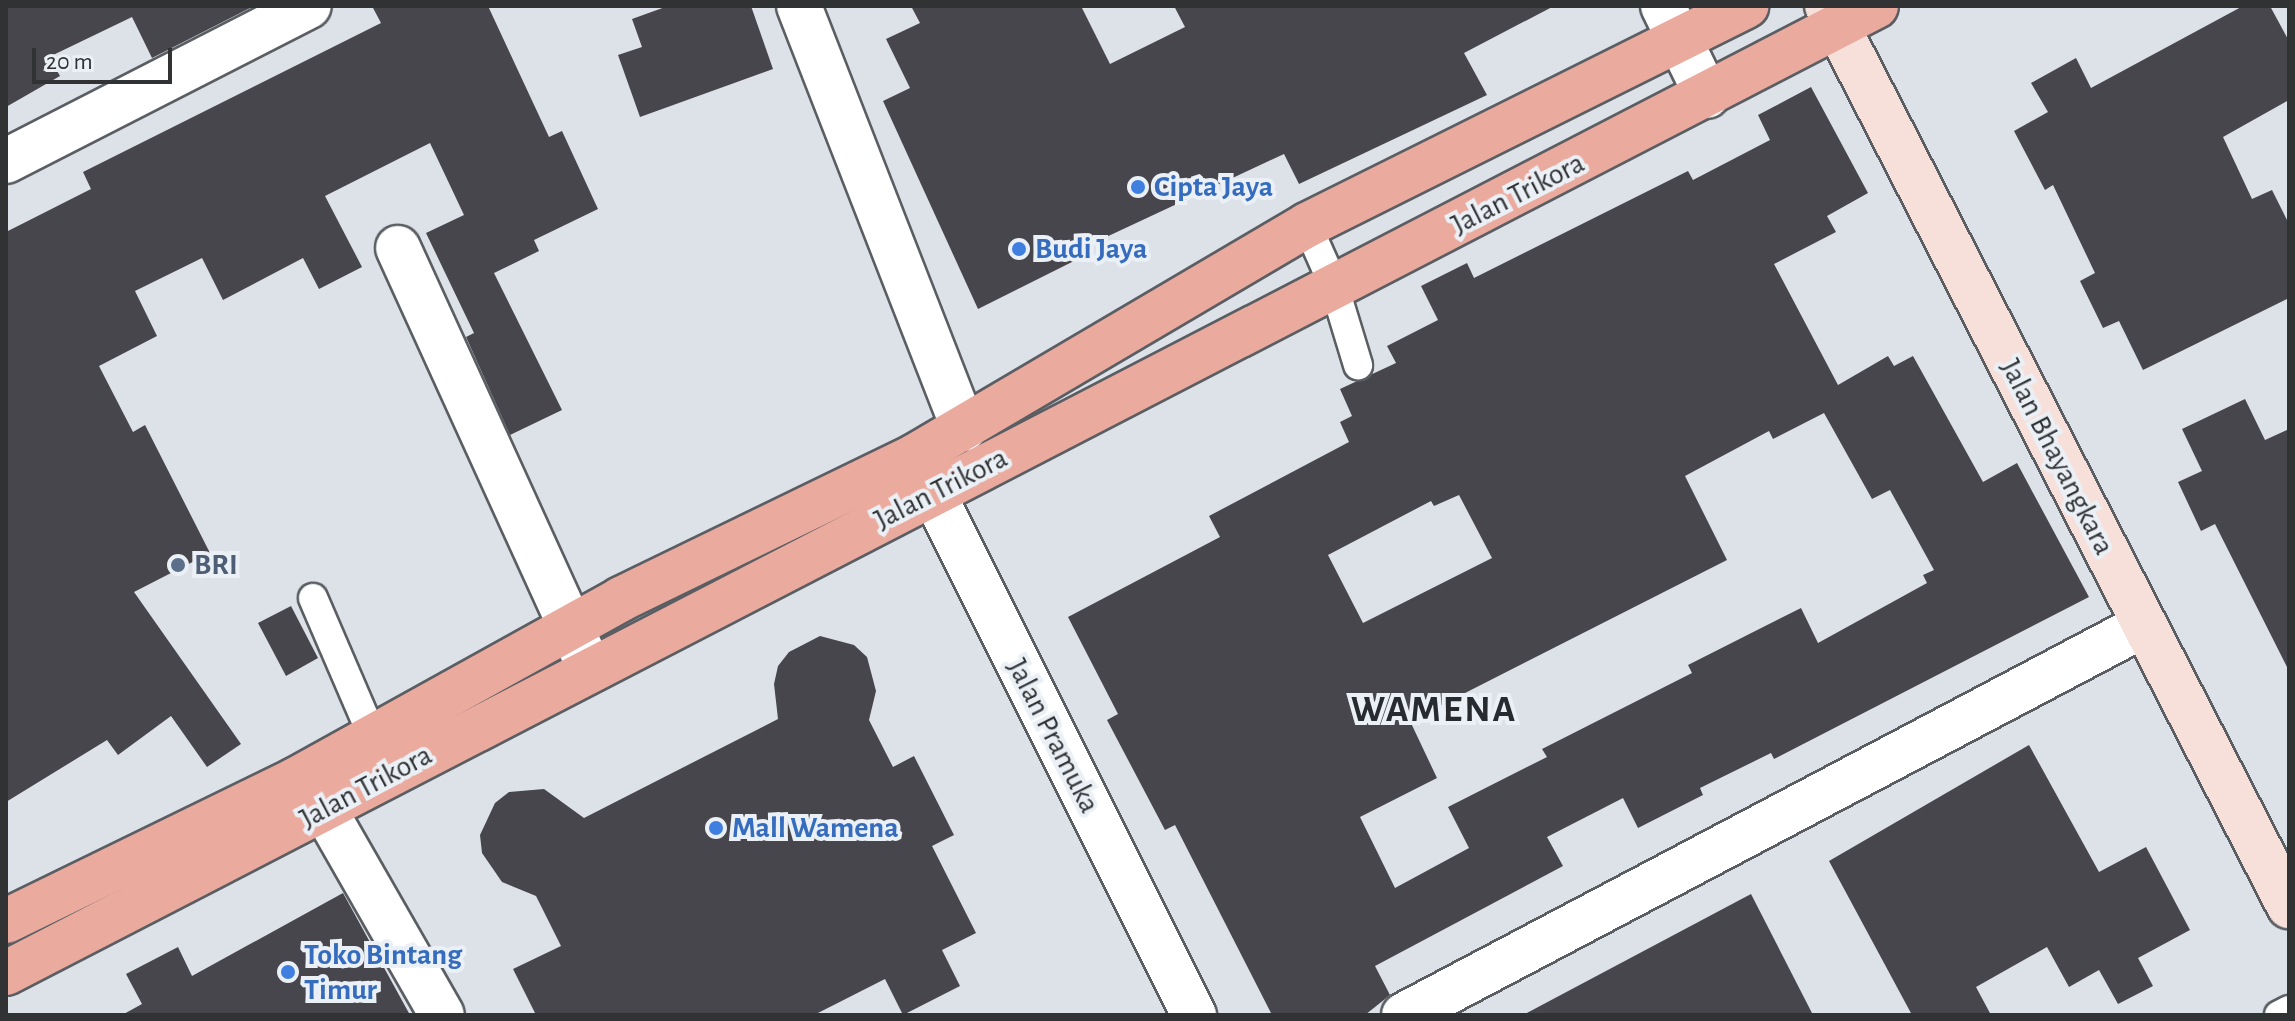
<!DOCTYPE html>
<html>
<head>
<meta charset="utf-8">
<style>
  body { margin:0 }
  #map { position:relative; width:2295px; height:1021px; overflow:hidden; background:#dde2e8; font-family:"Alegreya Sans",sans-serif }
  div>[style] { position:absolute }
  .building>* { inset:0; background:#47464c }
  .roads { filter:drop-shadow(2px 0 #5a5e63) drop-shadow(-2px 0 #5a5e63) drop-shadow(0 2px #5a5e63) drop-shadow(0 -2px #5a5e63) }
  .service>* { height:28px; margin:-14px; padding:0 14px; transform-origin:14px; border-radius:14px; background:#fff }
  .minor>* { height:44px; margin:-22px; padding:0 22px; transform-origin:22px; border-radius:22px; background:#fff }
  .tertiary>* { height:44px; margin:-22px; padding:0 22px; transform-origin:22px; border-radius:22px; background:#fff }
  .secondary>* { height:44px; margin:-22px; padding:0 22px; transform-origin:22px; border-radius:22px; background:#f7dfda }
  .trunk>* { height:44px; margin:-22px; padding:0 22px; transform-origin:22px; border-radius:22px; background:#eaaa9e }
  .dots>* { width:22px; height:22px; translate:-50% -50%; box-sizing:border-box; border:4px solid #eaf0f5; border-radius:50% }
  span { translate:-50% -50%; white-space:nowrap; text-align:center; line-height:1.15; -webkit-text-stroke:8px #eaf0f5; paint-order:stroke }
  .shop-label { font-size:30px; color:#366cbe; font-weight:700 }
  .left { translate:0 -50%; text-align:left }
  .street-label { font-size:30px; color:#303234 }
  .service-label { font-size:30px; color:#4e5e75; font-weight:700 }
  .district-label { font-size:38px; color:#272b2f; font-weight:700; letter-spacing:2px }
  .frame { position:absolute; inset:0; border:8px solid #303234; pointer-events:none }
  .scale { position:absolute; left:32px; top:48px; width:140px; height:36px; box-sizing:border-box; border:4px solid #303234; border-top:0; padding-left:10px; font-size:24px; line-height:28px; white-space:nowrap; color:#303234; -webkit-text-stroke:6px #eaf0f5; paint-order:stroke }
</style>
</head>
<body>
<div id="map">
  <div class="building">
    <i style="clip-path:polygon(6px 6px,254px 6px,152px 58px,132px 17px,49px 57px,60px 76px,6px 107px)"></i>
    <i style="clip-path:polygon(372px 6px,488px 6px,549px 137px,562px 131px,598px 209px,534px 240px,539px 251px,494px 273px,562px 410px,510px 435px,466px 337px,474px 333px,426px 233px,464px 215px,430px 143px,325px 196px,362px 267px,319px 289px,303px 258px,223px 300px,202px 258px,135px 291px,157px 336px,99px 366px,133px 432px,145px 425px,210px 553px,134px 592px,241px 744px,207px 767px,171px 716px,118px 755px,107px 740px,6px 802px,6px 232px,91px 189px,83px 172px,381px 23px)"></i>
    <i style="clip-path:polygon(668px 6px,751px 6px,773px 69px,640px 117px,618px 55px,642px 47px,632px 19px)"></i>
    <i style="clip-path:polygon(911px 6px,1081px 6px,1110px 64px,1185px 27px,1174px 6px,1554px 6px,1464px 53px,1487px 95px,1299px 184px,1284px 154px,1087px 246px,1090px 253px,978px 309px,883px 101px,910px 88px,886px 39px,920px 23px)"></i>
    <i style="clip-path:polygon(2243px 6px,2270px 6px,2289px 41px,2289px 100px,2223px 137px,2252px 199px,2272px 190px,2289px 224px,2289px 298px,2143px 370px,2119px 321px,2103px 328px,2080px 281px,2095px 273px,2053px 185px,2045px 190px,2014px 131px,2048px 112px,2031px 83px,2076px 58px,2091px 88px)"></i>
    <i style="clip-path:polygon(evenodd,1811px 87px,1868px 193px,1827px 216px,1836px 232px,1774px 264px,1838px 385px,1888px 356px,1894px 366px,1913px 356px,1983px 482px,2017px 463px,2089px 597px,1774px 759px,1771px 753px,1700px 788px,1703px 795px,1638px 828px,1623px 798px,1547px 837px,1563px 866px,1375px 966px,1390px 995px,1365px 1015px,1272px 1015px,1175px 825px,1165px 830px,1107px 720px,1118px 714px,1068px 617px,1220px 537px,1209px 516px,1349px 442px,1340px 422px,1352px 416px,1340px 389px,1396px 363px,1387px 346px,1438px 320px,1421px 286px,1467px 263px,1474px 278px,1688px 171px,1693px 180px,1770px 140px,1758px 115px,1811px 87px,1824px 413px,1872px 499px,1890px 490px,1934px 570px,1923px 575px,1927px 583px,1818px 643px,1801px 608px,1688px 665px,1692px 673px,1542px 749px,1547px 757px,1448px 807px,1469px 848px,1395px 888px,1360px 817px,1437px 778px,1410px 721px,1727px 560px,1685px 476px,1769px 431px,1773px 439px,1824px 413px,1811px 87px,1459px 495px,1492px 558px,1363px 623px,1328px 555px,1431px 501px,1434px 506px,1459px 495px)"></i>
    <i style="clip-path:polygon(2245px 399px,2265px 440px,2289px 429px,2289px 671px,2215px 524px,2201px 531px,2178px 482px,2202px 471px,2182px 429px)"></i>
    <i style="clip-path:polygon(291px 606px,318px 658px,286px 676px,258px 623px)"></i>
    <i style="clip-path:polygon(820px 636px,854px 645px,867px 657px,876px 691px,869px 720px,893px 767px,914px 756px,954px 835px,932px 846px,976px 933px,942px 950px,960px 986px,903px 1015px,885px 979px,814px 1015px,536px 1015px,513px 969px,561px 946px,536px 896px,502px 882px,482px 853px,480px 835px,495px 803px,509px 792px,544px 789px,584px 818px,778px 719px,774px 684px,778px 666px,789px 652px)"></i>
    <i style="clip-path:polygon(2029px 745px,2099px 872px,2146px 847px,2190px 930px,2138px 958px,2153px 986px,2118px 1004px,2099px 970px,2069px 987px,2047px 947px,1976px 987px,1991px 1015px,1912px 1015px,1829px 861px)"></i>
    <i style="clip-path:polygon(343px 893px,410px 1015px,122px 1015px,142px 1004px,126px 974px,178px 947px,192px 976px)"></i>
    <i style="clip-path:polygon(1751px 894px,1813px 1015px,1523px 1015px)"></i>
  </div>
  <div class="roads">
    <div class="service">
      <i style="left:1307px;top:225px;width:67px;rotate:66.1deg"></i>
      <i style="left:1334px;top:286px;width:83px;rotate:73.1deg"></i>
      <i style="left:313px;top:598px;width:151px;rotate:66.7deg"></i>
      <i style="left:2279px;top:1015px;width:11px;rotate:-27deg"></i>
    </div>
    <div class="minor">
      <i style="left:799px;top:6px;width:454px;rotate:68.7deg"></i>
      <i style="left:6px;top:161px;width:340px;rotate:-27.1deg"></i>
      <i style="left:398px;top:248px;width:464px;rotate:65.5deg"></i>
      <i style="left:916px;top:459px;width:622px;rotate:63.43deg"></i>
      <i style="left:324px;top:809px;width:237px;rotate:60.2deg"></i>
      <i style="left:1404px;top:1015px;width:834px;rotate:-27.79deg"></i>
    </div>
    <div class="tertiary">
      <i style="left:1663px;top:6px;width:100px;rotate:63.9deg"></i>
    </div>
    <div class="secondary">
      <i style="left:1827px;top:6px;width:1012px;rotate:62.83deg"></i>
    </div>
    <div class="trunk">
      <i style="left:6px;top:921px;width:322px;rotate:-26deg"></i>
      <i style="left:295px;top:780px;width:373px;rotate:-29deg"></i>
      <i style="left:621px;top:599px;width:327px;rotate:-25.9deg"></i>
      <i style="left:915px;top:456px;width:455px;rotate:-30.5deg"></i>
      <i style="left:1307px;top:225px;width:491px;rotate:-26.5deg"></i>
      <i style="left:6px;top:973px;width:2105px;rotate:-27.34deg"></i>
    </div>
  </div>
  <div class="dots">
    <i style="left:1138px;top:187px;background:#3f7fe0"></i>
    <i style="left:1019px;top:249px;background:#3f7fe0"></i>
    <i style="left:178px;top:565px;background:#5c6f8a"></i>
    <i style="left:716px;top:828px;background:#3f7fe0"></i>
    <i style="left:288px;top:972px;background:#3f7fe0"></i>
  </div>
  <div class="shop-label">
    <span class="left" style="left:1154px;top:187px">Cipta Jaya</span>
    <span class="left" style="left:1035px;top:249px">Budi Jaya</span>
    <span class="left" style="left:732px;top:828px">Mall Wamena</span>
    <span class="left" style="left:304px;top:972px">Toko Bintang<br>Timur</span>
  </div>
  <div class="street-label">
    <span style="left:1518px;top:194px;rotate:-27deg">Jalan Trikora</span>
    <span style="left:2057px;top:457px;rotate:63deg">Jalan Bhayangkara</span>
    <span style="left:941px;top:489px;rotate:-27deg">Jalan Trikora</span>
    <span style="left:1053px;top:736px;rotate:63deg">Jalan Pramuka</span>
    <span style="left:366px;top:787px;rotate:-28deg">Jalan Trikora</span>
  </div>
  <div class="service-label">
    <span class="left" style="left:194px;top:565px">BRI</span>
  </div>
  <div class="district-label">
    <span style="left:1434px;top:711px">WAMENA</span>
  </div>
  <div class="frame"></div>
  <div class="scale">20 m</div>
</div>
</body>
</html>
